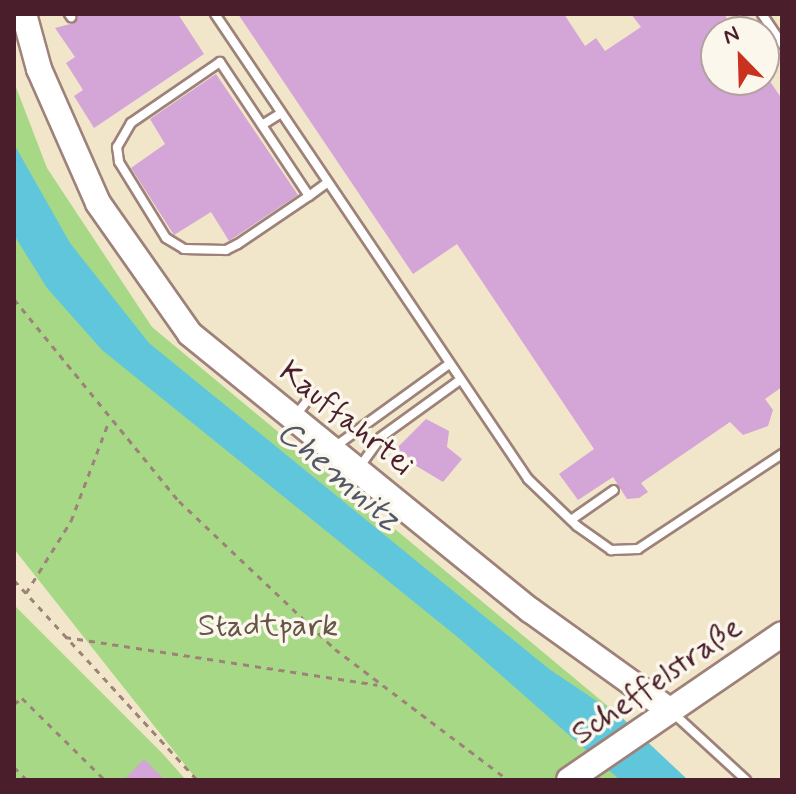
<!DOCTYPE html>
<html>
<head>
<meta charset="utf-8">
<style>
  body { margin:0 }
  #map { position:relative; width:796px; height:794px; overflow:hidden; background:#f1e6ca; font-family:Mynerve,sans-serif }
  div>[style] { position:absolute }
  .green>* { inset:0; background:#a7d886 }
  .water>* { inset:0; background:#5fc6db }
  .building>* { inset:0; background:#d4a5d7 }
  .path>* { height:3px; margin-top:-1.5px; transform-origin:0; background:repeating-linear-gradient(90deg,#9e827a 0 6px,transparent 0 12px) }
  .roads { filter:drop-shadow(2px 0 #9e827a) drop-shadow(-2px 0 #9e827a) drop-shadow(0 2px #9e827a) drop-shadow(0 -2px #9e827a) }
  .lane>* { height:8px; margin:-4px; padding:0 4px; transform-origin:4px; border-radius:4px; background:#fff }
  .secondary>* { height:24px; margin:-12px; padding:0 12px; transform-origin:12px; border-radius:12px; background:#fff }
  span { translate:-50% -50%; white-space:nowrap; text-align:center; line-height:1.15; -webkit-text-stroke:7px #fbf7ec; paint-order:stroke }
  .street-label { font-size:32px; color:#4a1f2b }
  .park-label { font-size:32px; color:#665646 }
  .water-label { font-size:34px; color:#515969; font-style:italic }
  .frame { position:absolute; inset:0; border:16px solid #4a1f2b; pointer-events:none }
  .north { position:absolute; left:700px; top:16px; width:80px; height:80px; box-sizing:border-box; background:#fbf7ec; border:2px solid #b4a19f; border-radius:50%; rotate:337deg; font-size:22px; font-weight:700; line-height:32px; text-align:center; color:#4a1f2b }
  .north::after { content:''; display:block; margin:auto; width:28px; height:36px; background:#c8321e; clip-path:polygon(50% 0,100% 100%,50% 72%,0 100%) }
</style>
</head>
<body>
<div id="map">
  <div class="green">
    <i style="clip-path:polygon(14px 82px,47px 168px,152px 327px,627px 722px,644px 780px,197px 780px,14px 549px)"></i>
    <i style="clip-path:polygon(14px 605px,162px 753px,186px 780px,14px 780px)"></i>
  </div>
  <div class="water">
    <i style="clip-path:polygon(14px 144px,70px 243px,149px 343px,549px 669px,622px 718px,688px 780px,620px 780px,460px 639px,102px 350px,47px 288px,14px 235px)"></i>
  </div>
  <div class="building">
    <i style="clip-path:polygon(77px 14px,178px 14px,204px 54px,94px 128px,74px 96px,83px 90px,66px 63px,75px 57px,55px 28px,74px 23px)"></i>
    <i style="clip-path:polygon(238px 14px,564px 14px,585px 46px,596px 38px,605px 51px,641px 27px,631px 14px,724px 14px,736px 32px,716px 32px,716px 80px,769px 80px,782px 99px,782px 387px,765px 399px,773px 410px,768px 426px,743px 435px,730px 422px,641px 483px,648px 492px,639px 498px,627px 499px,613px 477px,578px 500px,559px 474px,594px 449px,457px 244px,413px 274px)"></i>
    <i style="clip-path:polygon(216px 74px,298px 195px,229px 241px,211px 212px,174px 235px,131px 168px,165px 144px,150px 119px)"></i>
    <i style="clip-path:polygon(426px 419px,449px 431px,447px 447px,462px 459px,443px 482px,393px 452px)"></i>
    <i style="clip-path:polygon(144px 759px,165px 780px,124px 780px)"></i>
  </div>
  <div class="path">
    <i style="left:14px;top:299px;width:261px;rotate:50.8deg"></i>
    <i style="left:179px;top:501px;width:215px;rotate:43.5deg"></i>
    <i style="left:335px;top:649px;width:217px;rotate:37.1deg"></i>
    <i style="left:14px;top:580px;width:271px;rotate:47.5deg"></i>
    <i style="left:26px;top:593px;width:85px;rotate:-58deg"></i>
    <i style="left:71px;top:521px;width:107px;rotate:-69.2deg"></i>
    <i style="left:65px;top:637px;width:316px;rotate:8.7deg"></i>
    <i style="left:14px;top:704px;width:10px;rotate:-37deg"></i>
    <i style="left:22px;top:698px;width:117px;rotate:44.7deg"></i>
    <i style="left:14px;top:767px;width:18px;rotate:45deg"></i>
  </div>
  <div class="roads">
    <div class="lane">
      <i style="left:69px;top:14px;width:4px;rotate:56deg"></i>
      <i style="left:215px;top:14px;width:561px;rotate:56.05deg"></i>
      <i style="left:528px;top:479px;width:68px;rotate:43.8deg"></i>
      <i style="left:577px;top:526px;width:42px;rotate:35.2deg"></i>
      <i style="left:611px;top:550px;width:27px;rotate:-2deg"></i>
      <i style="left:638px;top:549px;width:173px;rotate:-33.4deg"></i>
      <i style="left:762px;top:14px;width:36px;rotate:56deg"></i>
      <i style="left:262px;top:125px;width:22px;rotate:-32deg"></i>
      <i style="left:309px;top:196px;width:161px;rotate:-123.6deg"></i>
      <i style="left:220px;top:62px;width:108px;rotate:145.6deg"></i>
      <i style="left:131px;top:123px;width:28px;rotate:120deg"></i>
      <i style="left:117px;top:147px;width:15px;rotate:82deg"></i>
      <i style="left:119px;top:162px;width:89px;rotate:58.3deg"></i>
      <i style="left:166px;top:238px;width:21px;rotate:31deg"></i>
      <i style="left:184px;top:249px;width:42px;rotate:1.4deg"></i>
      <i style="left:226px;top:250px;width:13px;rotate:-27deg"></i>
      <i style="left:238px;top:244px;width:86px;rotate:-34.1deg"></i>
      <i style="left:309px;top:196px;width:22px;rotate:-36deg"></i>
      <i style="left:296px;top:415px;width:28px;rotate:-52deg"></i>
      <i style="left:333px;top:448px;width:143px;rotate:-35.9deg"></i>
      <i style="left:358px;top:469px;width:39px;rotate:-54deg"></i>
      <i style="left:381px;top:437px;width:97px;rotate:-35.8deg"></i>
      <i style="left:571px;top:520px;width:52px;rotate:-34.9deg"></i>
      <i style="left:673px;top:713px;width:99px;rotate:42.5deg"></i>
    </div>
    <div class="secondary">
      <i style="left:24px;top:14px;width:57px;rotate:74.7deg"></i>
      <i style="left:39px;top:69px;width:146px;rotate:66.2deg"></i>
      <i style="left:98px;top:203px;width:160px;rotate:54.9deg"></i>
      <i style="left:190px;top:334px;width:438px;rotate:39.1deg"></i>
      <i style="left:530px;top:610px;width:171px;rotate:35.7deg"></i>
      <i style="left:569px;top:780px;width:258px;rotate:-34.4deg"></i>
    </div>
  </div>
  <div class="street-label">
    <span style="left:346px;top:419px;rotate:39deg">Kauffahrtei</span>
    <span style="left:657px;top:681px;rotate:-35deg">Scheffelstraße</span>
  </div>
  <div class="park-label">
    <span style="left:268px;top:626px">Stadtpark</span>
  </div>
  <div class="water-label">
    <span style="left:339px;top:476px;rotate:40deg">Chemnitz</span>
  </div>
  <div class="frame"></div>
  <div class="north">N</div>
</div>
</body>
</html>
